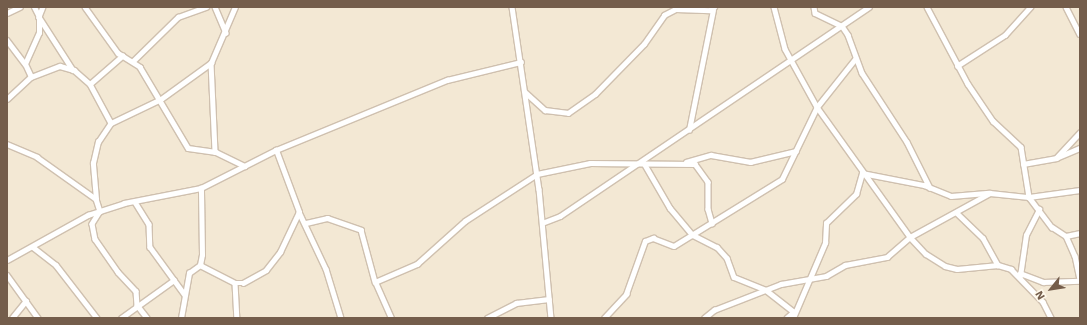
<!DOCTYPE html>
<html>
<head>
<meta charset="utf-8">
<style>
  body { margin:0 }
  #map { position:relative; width:1087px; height:325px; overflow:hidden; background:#fcf5e5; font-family:"Work Sans",sans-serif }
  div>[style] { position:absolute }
  .residential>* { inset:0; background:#f3e8d4 }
  .roads { filter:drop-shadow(1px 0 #cfc0af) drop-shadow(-1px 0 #cfc0af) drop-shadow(0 1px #cfc0af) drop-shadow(0 -1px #cfc0af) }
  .minor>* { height:4.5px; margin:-2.25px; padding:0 2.25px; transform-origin:2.25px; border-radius:2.25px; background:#fff }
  span { translate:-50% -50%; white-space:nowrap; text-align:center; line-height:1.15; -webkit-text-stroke:4px #fff9eb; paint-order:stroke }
  .frame { position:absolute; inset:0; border:8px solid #745d4b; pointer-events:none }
  .north { position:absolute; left:1031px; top:269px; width:40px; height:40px; -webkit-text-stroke:3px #fff9eb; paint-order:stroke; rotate:240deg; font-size:11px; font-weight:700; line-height:16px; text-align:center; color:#745d4b }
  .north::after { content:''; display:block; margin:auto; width:14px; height:18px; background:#745d4b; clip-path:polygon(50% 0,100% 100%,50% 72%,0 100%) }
</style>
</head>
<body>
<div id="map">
  <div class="residential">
    <i style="clip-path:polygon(7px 7px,1080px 7px,1080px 318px,7px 318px)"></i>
  </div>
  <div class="roads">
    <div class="minor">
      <i style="left:43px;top:7px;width:11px;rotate:112deg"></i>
      <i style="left:39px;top:17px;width:63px;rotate:57.3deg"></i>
      <i style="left:85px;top:7px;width:57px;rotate:54.3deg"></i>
      <i style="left:118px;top:53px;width:26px;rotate:32deg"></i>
      <i style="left:140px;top:67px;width:94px;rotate:59.3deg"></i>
      <i style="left:188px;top:148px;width:28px;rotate:8deg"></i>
      <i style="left:216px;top:152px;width:32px;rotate:26deg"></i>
      <i style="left:215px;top:7px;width:28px;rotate:67deg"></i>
      <i style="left:512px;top:7px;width:184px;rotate:81.6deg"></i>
      <i style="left:539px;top:189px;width:130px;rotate:84.7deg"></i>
      <i style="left:774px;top:7px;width:43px;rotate:75.3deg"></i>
      <i style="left:785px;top:49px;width:66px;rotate:61.1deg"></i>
      <i style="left:817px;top:107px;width:160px;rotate:54.4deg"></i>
      <i style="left:910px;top:237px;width:23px;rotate:47deg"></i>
      <i style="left:926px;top:254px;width:22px;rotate:32deg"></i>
      <i style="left:945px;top:266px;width:12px;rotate:14deg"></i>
      <i style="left:957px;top:269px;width:41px;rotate:-5.6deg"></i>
      <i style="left:998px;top:265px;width:14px;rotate:17deg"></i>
      <i style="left:1011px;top:269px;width:46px;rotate:45.9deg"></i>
      <i style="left:1043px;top:302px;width:18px;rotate:63deg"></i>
      <i style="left:814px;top:7px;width:6px;rotate:81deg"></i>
      <i style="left:815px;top:13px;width:30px;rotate:26deg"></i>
      <i style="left:842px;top:26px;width:11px;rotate:56deg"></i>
      <i style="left:848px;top:35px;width:40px;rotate:69.8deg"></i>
      <i style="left:862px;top:73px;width:82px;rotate:56.9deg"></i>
      <i style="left:907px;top:142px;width:51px;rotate:63.4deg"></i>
      <i style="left:927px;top:7px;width:87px;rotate:62deg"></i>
      <i style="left:968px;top:84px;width:45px;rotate:56deg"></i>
      <i style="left:993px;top:121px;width:38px;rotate:43deg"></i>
      <i style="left:1021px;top:147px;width:51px;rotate:80.9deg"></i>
      <i style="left:1029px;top:197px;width:38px;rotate:53deg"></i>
      <i style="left:1052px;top:227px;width:17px;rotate:33deg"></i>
      <i style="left:1066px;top:236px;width:22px;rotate:66deg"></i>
      <i style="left:1075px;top:256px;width:24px;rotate:78deg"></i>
      <i style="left:1066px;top:7px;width:30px;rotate:63deg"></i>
      <i style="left:7px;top:13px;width:14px;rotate:-25deg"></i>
      <i style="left:7px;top:40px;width:30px;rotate:53deg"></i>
      <i style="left:133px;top:61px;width:63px;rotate:-44.4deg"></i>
      <i style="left:178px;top:17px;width:30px;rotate:-20deg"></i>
      <i style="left:211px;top:63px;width:89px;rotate:87.4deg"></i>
      <i style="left:957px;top:66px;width:57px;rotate:-32.9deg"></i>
      <i style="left:1005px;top:35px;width:38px;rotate:-48deg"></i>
      <i style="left:31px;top:77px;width:14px;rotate:-115deg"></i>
      <i style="left:25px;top:64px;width:34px;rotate:-66deg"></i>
      <i style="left:39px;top:33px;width:16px;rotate:-90deg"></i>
      <i style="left:39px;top:17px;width:11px;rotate:-117deg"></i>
      <i style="left:90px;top:84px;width:43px;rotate:-41.2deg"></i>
      <i style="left:525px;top:92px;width:27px;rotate:42deg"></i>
      <i style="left:545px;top:110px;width:23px;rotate:7deg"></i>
      <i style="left:568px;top:113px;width:33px;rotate:-35deg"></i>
      <i style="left:595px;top:94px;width:70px;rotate:-45.6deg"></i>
      <i style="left:644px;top:44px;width:35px;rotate:-55deg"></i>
      <i style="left:664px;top:15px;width:13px;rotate:-27deg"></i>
      <i style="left:676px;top:9px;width:34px;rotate:2deg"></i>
      <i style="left:710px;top:10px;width:5px;rotate:-37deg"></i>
      <i style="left:7px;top:99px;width:33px;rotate:-43deg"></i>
      <i style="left:31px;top:77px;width:31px;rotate:-21deg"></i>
      <i style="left:60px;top:66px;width:15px;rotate:16deg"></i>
      <i style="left:74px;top:70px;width:21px;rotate:41deg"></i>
      <i style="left:90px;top:84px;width:44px;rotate:61.7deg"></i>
      <i style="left:689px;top:130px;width:122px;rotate:-78.7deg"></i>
      <i style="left:7px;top:144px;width:33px;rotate:23deg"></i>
      <i style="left:37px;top:157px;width:72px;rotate:35.4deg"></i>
      <i style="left:96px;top:199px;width:13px;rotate:72deg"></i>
      <i style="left:100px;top:211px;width:15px;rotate:122deg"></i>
      <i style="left:92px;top:224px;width:15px;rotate:79deg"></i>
      <i style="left:95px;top:239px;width:40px;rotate:55.1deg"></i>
      <i style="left:118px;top:272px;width:26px;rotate:47deg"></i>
      <i style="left:136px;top:291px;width:14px;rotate:86deg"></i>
      <i style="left:137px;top:305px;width:16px;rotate:52deg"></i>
      <i style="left:1056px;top:158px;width:35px;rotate:-47deg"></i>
      <i style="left:686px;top:162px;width:26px;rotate:-16deg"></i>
      <i style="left:711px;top:155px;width:40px;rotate:10deg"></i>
      <i style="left:750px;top:162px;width:47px;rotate:-13.4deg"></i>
      <i style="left:644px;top:163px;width:52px;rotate:60deg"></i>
      <i style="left:670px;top:208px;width:35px;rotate:50deg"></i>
      <i style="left:693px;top:235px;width:27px;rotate:27deg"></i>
      <i style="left:717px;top:247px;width:15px;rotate:48deg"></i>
      <i style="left:727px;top:258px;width:20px;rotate:70deg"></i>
      <i style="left:734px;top:277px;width:35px;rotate:22deg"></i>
      <i style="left:766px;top:290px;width:36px;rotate:38deg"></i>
      <i style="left:794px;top:312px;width:9px;rotate:139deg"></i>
      <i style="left:1023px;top:164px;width:34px;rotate:-10deg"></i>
      <i style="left:1056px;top:158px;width:26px;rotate:-23deg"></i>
      <i style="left:96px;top:199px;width:36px;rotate:-95deg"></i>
      <i style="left:93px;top:163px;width:22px;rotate:-77deg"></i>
      <i style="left:98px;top:142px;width:23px;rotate:-56deg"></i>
      <i style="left:111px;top:123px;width:55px;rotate:-25.6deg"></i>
      <i style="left:161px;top:99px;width:62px;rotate:-35.8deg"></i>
      <i style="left:211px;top:63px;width:61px;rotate:-66.8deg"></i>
      <i style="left:135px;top:202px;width:26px;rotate:58deg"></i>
      <i style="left:149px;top:224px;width:23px;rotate:88deg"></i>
      <i style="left:150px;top:247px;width:59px;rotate:53.9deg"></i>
      <i style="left:299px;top:212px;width:63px;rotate:64.7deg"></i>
      <i style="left:326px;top:269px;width:51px;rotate:73deg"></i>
      <i style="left:957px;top:213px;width:36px;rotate:44deg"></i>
      <i style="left:983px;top:238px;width:31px;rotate:61deg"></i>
      <i style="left:306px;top:223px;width:22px;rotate:-13deg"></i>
      <i style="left:327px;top:218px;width:36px;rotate:19deg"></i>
      <i style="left:361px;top:230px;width:54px;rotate:74.9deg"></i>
      <i style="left:542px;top:223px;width:19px;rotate:-21deg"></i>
      <i style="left:560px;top:216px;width:373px;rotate:-34.1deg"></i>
      <i style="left:1066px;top:236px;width:14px;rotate:-12deg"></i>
      <i style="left:33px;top:247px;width:29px;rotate:38deg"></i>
      <i style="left:56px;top:265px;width:67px;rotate:52.3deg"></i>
      <i style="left:7px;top:260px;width:93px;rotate:-29.1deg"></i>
      <i style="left:88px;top:215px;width:38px;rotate:-18deg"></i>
      <i style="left:124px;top:203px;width:78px;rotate:-11deg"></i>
      <i style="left:201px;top:188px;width:84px;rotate:-26.9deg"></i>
      <i style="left:276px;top:150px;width:185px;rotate:-22.3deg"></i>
      <i style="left:447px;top:80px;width:76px;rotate:-13.7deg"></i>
      <i style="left:200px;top:265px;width:39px;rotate:27deg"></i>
      <i style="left:235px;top:283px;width:8px"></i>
      <i style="left:243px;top:283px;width:26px;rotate:-29deg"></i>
      <i style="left:266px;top:270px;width:23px;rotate:-52deg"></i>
      <i style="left:280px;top:252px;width:44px;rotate:-64.6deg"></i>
      <i style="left:299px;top:212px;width:66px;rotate:-110.4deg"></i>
      <i style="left:1020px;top:273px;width:25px;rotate:21deg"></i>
      <i style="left:1043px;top:282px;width:37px;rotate:-2deg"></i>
      <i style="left:7px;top:275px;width:53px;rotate:54.2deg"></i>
      <i style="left:1020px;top:276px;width:41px;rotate:-81.7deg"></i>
      <i style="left:1026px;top:235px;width:29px;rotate:-63deg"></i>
      <i style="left:235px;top:283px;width:35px;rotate:87deg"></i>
      <i style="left:12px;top:318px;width:22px;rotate:-51deg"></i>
      <i style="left:121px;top:318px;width:65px;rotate:-35.6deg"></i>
      <i style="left:181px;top:318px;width:46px;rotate:-79.9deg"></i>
      <i style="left:189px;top:273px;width:14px;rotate:-36deg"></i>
      <i style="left:200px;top:265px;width:10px;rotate:-79deg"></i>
      <i style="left:202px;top:255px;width:67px;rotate:-90.9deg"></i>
      <i style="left:391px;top:318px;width:39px;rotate:-114deg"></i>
      <i style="left:375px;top:282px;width:46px;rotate:-23.2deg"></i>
      <i style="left:417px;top:264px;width:64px;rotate:-41.9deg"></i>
      <i style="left:465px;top:221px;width:86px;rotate:-33.1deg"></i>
      <i style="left:537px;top:174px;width:54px;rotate:-11.7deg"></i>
      <i style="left:590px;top:163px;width:105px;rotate:0.5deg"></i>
      <i style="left:695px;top:164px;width:22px;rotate:54deg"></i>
      <i style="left:708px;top:182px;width:27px;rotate:90deg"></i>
      <i style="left:708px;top:209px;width:15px;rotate:74deg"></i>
      <i style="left:487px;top:318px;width:33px;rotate:-27deg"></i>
      <i style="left:516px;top:303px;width:33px;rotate:-7deg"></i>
      <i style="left:604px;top:318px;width:33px;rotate:-47deg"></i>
      <i style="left:626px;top:294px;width:56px;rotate:-70.3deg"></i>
      <i style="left:645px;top:241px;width:9px;rotate:-21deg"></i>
      <i style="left:653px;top:238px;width:22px;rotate:21deg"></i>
      <i style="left:674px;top:246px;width:127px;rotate:-31.8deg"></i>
      <i style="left:782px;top:179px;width:80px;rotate:-64.1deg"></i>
      <i style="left:817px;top:107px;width:61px;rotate:-51.6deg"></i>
      <i style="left:704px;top:318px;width:13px;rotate:-39deg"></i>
      <i style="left:714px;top:310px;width:72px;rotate:-21.2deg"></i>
      <i style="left:781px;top:284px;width:46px;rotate:-10.1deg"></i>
      <i style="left:826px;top:276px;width:22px;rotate:-30deg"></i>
      <i style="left:845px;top:265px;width:43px;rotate:-10.8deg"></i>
      <i style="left:887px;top:257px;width:30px;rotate:-41deg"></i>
      <i style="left:910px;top:237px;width:91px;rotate:-28.8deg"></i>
      <i style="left:990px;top:193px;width:39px;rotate:6deg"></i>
      <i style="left:1029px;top:197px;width:51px;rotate:-7.8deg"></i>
      <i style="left:793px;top:318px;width:82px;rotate:-66.9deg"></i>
      <i style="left:825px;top:243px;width:20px;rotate:-87deg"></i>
      <i style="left:826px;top:223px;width:42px;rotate:-44deg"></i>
      <i style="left:856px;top:194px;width:22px;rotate:-74deg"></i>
      <i style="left:862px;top:173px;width:63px;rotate:11deg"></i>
      <i style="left:924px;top:185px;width:29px;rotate:22deg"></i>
      <i style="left:951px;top:196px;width:38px;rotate:-5deg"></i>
    </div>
  </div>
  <div class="frame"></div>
  <div class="north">N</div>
</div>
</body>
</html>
